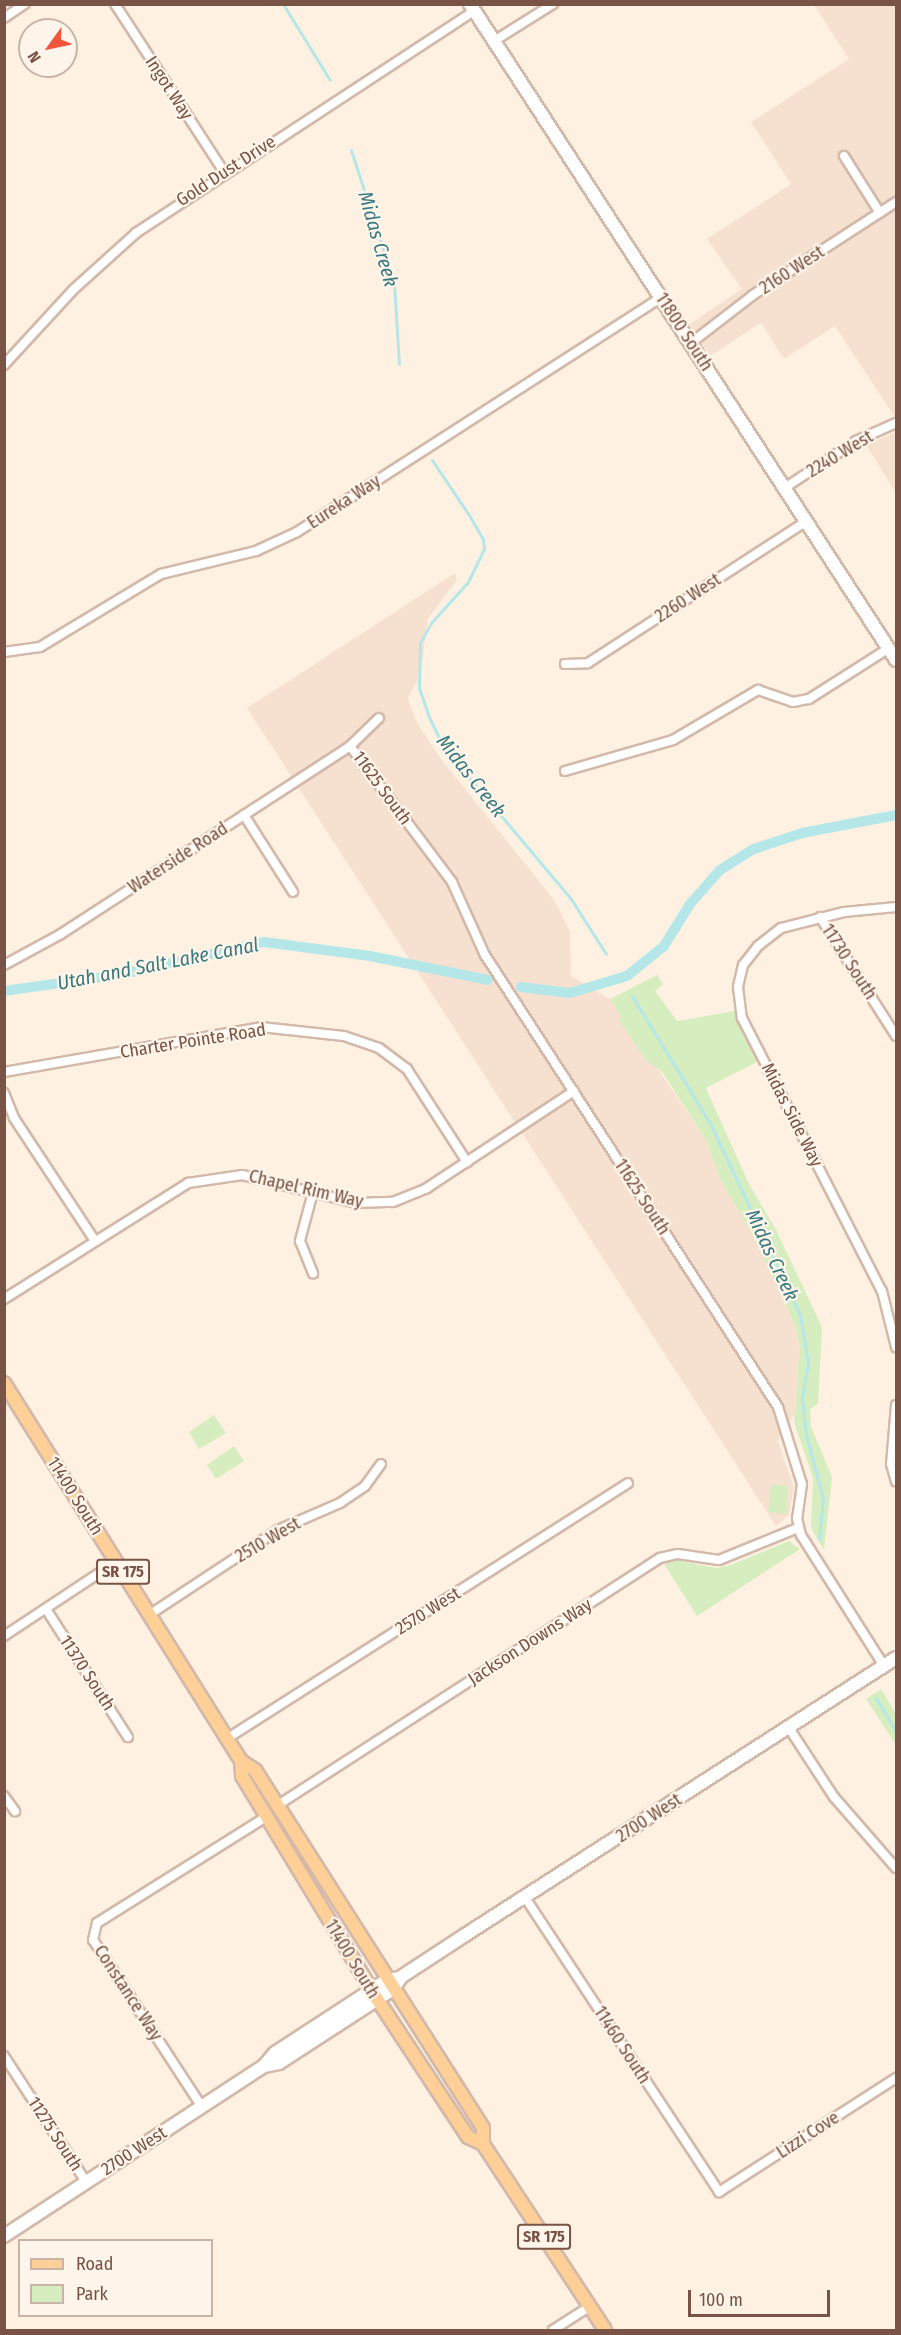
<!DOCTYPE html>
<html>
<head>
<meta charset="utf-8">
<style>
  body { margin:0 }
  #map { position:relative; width:901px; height:2335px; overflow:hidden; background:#fef1e2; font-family:"Fira Sans Condensed",sans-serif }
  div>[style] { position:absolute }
  .residential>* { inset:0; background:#f6e1d0 }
  .green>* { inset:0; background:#d6edbf }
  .stream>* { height:3px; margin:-1.5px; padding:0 1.5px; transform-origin:1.5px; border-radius:1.5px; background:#b5e7e9 }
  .canal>* { height:10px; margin:-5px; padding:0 5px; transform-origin:5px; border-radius:5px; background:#b5e7e9 }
  .roads { filter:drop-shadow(2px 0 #d2b9aa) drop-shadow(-2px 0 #d2b9aa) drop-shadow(0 2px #d2b9aa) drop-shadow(0 -2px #d2b9aa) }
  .street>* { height:8px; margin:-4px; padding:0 4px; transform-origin:4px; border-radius:4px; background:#fff }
  .secondary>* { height:12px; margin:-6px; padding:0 6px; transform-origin:6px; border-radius:6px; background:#fff }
  .primary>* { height:12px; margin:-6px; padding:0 6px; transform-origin:6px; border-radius:6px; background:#ffcf98 }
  span { translate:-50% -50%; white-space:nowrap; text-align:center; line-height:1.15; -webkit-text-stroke:4.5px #fff5ea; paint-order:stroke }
  .shield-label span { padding:2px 4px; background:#fff5ea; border:2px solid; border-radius:4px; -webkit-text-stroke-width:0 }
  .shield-label { font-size:16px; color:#785346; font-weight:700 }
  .street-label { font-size:18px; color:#785346 }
  .water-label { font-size:20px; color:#387a7f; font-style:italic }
  .frame { position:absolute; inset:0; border:6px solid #785346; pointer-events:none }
  .legend { position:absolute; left:18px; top:2239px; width:195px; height:78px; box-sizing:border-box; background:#fff5ea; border:2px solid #c9b4a8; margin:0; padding:8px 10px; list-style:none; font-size:18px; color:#785346 }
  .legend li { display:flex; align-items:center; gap:12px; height:30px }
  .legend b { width:30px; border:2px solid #c9b4a8 }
  .north { position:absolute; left:18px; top:18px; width:60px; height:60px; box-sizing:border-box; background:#fff5ea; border:2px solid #c9b4a8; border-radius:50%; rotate:237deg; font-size:16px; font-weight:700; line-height:24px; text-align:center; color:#785346 }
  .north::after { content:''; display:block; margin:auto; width:21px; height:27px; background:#f3543c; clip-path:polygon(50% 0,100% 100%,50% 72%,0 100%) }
  .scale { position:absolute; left:688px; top:2290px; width:142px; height:27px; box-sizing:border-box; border:3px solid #785346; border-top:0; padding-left:8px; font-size:18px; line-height:21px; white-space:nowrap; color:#785346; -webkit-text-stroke:4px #fff5ea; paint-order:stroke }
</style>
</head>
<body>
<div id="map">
  <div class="residential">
    <i style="clip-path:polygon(814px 5px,896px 5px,896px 419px,835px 326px,784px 359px,761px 323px,710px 356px,690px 324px,742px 289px,707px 239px,791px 184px,751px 122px,849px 59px)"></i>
    <i style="clip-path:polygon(896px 432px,896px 493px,866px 445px)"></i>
    <i style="clip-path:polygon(455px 573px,457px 580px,428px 619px,420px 675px,408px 698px,416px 721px,441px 759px,555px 901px,570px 932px,571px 976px,610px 999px,705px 1138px,721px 1181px,755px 1239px,794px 1323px,800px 1346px,795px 1414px,778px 1441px,794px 1488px,789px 1515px,776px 1526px,247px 708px)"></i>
  </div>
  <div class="green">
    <i style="clip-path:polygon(657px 975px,663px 984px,655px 991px,677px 1021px,735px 1011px,757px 1062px,706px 1088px,749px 1184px,775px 1228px,822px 1327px,818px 1404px,810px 1409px,811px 1427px,832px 1477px,824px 1550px,811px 1528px,813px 1478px,794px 1422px,800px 1346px,794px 1323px,755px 1239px,721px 1181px,705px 1138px,662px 1072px,645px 1059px,617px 1017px,623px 1020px,610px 999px)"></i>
    <i style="clip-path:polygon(214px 1415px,226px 1433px,199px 1449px,189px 1432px)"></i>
    <i style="clip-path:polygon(234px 1446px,244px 1461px,216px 1479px,207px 1465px)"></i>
    <i style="clip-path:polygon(771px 1484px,788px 1486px,786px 1514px,768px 1512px)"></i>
    <i style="clip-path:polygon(789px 1541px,800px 1549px,697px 1616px,664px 1564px,676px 1560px,716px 1568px,731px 1565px)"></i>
    <i style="clip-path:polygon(881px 1689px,896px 1714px,896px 1745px,866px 1699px)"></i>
  </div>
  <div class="stream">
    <i style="left:283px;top:4px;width:89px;rotate:58.3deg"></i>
    <i style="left:351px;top:150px;width:140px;rotate:72.1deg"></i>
    <i style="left:394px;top:283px;width:81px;rotate:86.5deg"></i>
    <i style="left:432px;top:460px;width:66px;rotate:56.1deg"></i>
    <i style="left:469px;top:515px;width:28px;rotate:60deg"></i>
    <i style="left:483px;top:539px;width:10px;rotate:84deg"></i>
    <i style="left:484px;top:549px;width:37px;rotate:116deg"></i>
    <i style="left:468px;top:582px;width:55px;rotate:132.1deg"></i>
    <i style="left:431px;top:623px;width:23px;rotate:119deg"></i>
    <i style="left:420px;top:643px;width:45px;rotate:91.3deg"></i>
    <i style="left:419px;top:688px;width:31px;rotate:71deg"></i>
    <i style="left:429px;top:717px;width:34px;rotate:64deg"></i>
    <i style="left:444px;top:748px;width:197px;rotate:49.9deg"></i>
    <i style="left:571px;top:899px;width:65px;rotate:57.5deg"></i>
    <i style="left:632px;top:996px;width:151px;rotate:58.5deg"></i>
    <i style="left:711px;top:1125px;width:210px;rotate:64.9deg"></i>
    <i style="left:800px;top:1315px;width:49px;rotate:80.5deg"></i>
    <i style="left:808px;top:1363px;width:36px;rotate:100deg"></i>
    <i style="left:802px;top:1398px;width:36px;rotate:84deg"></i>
    <i style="left:806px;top:1434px;width:67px;rotate:75.3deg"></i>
    <i style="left:823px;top:1499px;width:40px;rotate:95.7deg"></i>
    <i style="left:876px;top:1698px;width:39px;rotate:59deg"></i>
  </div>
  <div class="canal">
    <i style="left:521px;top:987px;width:49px;rotate:7deg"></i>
    <i style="left:570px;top:993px;width:59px;rotate:-16.6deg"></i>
    <i style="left:627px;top:976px;width:48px;rotate:-39deg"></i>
    <i style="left:664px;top:946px;width:49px;rotate:-58.2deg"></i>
    <i style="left:690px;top:904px;width:45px;rotate:-48.6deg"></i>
    <i style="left:720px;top:870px;width:40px;rotate:-32deg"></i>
    <i style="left:754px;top:849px;width:51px;rotate:-18.4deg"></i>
    <i style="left:802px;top:833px;width:96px;rotate:-10.8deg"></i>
    <i style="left:4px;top:991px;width:120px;rotate:-8.1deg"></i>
    <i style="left:123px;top:974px;width:145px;rotate:-12.8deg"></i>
    <i style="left:264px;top:942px;width:107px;rotate:7.5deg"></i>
    <i style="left:370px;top:956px;width:120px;rotate:11.5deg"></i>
  </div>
  <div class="roads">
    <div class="street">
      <i style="left:115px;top:4px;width:200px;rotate:57deg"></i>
      <i style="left:4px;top:18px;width:25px;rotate:-34deg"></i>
      <i style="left:494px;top:41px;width:70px;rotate:-32.1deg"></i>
      <i style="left:844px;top:156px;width:67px;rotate:57.7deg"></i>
      <i style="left:691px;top:343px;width:78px;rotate:-37.7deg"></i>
      <i style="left:753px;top:295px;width:171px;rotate:-33deg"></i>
      <i style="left:4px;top:365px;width:103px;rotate:-47.4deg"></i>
      <i style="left:74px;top:289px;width:84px;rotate:-42.1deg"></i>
      <i style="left:136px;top:233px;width:404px;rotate:-33.3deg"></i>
      <i style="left:786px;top:487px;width:84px;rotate:-33.3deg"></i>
      <i style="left:856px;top:441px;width:44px;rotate:-24.2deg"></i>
      <i style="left:4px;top:652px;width:36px;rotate:-8deg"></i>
      <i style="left:40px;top:647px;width:141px;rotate:-31.1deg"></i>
      <i style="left:161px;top:574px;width:98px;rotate:-13.6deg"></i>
      <i style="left:256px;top:551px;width:45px;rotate:-24.9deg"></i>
      <i style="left:297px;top:532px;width:433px;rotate:-32.8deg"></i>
      <i style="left:565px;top:664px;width:23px;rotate:-2deg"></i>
      <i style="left:588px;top:663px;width:261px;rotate:-33deg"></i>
      <i style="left:350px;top:746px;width:170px;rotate:53.1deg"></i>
      <i style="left:452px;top:882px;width:80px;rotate:65.7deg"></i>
      <i style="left:485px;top:955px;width:539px;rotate:57.05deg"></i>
      <i style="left:778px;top:1407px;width:81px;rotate:72.7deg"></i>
      <i style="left:802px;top:1484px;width:34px;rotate:98deg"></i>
      <i style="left:797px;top:1518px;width:17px;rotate:77deg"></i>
      <i style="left:801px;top:1535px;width:155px;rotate:57.6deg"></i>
      <i style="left:565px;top:771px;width:112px;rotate:-16deg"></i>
      <i style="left:673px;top:740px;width:99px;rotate:-30.5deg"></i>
      <i style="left:758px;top:690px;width:37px;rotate:19deg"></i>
      <i style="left:793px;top:702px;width:16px;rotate:-11deg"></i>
      <i style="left:809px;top:699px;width:95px;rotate:-32.5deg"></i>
      <i style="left:244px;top:815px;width:91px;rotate:57.5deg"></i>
      <i style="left:896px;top:907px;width:52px;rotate:174.5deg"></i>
      <i style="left:844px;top:912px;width:65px;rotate:165.7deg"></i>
      <i style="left:781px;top:928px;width:29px;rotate:142deg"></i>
      <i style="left:758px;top:946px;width:24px;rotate:128deg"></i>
      <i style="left:743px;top:965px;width:23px;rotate:103deg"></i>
      <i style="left:738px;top:987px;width:31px;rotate:83deg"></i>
      <i style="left:742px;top:1018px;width:307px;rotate:62.9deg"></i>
      <i style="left:882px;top:1291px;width:58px;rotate:76deg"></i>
      <i style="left:820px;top:917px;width:141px;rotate:57.4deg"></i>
      <i style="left:4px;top:965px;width:65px;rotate:-28.5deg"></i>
      <i style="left:61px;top:934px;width:345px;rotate:-33deg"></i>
      <i style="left:350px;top:746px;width:40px;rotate:-44deg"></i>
      <i style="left:4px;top:1072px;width:261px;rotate:-9.9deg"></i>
      <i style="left:261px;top:1027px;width:83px;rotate:6.2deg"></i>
      <i style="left:344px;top:1036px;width:37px;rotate:19deg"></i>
      <i style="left:379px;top:1048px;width:35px;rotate:37deg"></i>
      <i style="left:407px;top:1069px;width:111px;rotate:57.2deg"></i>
      <i style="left:4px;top:1093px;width:27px;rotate:68deg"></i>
      <i style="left:14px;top:1118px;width:147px;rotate:56.6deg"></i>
      <i style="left:313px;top:1192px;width:51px;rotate:104.9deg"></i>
      <i style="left:300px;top:1241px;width:35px;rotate:68deg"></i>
      <i style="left:4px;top:1299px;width:218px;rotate:-32.2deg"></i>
      <i style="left:188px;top:1183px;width:55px;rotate:-8.4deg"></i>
      <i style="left:242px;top:1175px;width:117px;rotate:13.8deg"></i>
      <i style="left:356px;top:1203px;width:37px;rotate:-2deg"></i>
      <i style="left:393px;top:1202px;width:37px;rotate:-22deg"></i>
      <i style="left:427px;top:1188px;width:176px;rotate:-33.4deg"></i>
      <i style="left:896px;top:1405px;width:59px;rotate:94.8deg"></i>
      <i style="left:891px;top:1464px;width:18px;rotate:74deg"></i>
      <i style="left:46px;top:1609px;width:152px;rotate:57.4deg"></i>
      <i style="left:149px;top:1615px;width:154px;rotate:-33.4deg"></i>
      <i style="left:278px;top:1530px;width:68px;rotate:-23.5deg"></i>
      <i style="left:340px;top:1503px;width:30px;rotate:-34deg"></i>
      <i style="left:365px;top:1486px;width:27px;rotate:-54deg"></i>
      <i style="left:4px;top:1636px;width:134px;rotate:-33.5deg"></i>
      <i style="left:789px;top:1728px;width:82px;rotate:56.9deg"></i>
      <i style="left:834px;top:1797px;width:94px;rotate:48.9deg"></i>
      <i style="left:228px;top:1738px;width:474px;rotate:-32.5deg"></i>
      <i style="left:4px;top:1796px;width:19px;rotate:54deg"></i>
      <i style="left:278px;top:1805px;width:455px;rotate:-32.9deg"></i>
      <i style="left:660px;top:1558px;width:18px;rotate:-13deg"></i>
      <i style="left:678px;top:1554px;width:41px;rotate:8.3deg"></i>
      <i style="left:719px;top:1560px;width:85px;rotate:-22.1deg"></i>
      <i style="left:526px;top:1899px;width:351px;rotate:56.6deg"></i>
      <i style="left:719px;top:2192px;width:211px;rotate:-32.8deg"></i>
      <i style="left:4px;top:2056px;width:150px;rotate:56.9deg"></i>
      <i style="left:202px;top:2107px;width:199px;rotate:-123.1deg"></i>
      <i style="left:93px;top:1940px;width:17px;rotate:-77deg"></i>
      <i style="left:97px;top:1923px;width:199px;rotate:-32.1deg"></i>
      <i style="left:553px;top:2330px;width:43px;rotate:-32.6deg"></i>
    </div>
    <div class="secondary">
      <i style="left:470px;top:4px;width:782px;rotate:57deg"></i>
      <i style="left:264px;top:2066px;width:15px;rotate:-11deg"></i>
      <i style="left:279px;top:2063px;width:136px;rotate:-33deg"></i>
      <i style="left:393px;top:1989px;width:14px;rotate:-56deg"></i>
      <i style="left:401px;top:1977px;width:77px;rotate:-33.3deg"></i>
      <i style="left:465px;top:1935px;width:512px;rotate:-32.73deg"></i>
      <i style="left:4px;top:2236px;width:311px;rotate:-33.2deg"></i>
      <i style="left:264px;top:2066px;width:17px;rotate:-50deg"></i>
      <i style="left:275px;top:2053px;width:134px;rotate:-33.1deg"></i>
      <i style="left:387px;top:1980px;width:12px;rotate:-9deg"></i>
    </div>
    <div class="primary">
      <i style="left:4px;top:1383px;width:446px;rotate:57.9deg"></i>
      <i style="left:241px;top:1761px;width:17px;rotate:33deg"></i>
      <i style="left:255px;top:1770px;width:424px;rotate:57.5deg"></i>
      <i style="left:483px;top:2128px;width:16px;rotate:90deg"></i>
      <i style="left:241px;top:1761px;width:15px;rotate:86deg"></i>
      <i style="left:242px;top:1776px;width:261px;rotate:58.8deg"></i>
      <i style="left:377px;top:1999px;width:165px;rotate:56.6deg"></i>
      <i style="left:468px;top:2137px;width:17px;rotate:25deg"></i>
      <i style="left:483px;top:2144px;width:222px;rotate:56.7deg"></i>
    </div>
  </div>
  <div class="shield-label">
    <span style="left:123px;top:1572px">SR 175</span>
    <span style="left:544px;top:2237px">SR 175</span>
  </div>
  <div class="street-label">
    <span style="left:169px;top:88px;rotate:57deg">Ingot Way</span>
    <span style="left:226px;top:171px;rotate:-33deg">Gold Dust Drive</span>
    <span style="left:792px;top:270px;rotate:-33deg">2160 West</span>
    <span style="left:684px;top:332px;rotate:57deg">11800 South</span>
    <span style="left:840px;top:454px;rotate:-31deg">2240 West</span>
    <span style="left:344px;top:502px;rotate:-33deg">Eureka Way</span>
    <span style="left:688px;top:598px;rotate:-33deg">2260 West</span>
    <span style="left:382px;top:788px;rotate:54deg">11625 South</span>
    <span style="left:178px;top:858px;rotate:-33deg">Waterside Road</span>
    <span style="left:849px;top:962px;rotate:57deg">11730 South</span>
    <span style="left:193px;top:1041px;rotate:-9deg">Charter Pointe Road</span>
    <span style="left:792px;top:1115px;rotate:63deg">Midas Side Way</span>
    <span style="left:306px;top:1189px;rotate:13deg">Chapel Rim Way</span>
    <span style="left:642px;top:1197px;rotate:57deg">11625 South</span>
    <span style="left:75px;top:1496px;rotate:58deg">11400 South</span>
    <span style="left:268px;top:1540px;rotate:-30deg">2510 West</span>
    <span style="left:428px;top:1611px;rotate:-32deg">2570 West</span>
    <span style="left:530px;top:1642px;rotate:-33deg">Jackson Downs Way</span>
    <span style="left:87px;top:1673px;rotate:57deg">11370 South</span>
    <span style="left:649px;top:1818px;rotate:-33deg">2700 West</span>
    <span style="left:352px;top:1959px;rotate:59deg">11400 South</span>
    <span style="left:128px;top:1993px;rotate:57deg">Constance Way</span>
    <span style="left:622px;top:2045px;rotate:57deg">11460 South</span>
    <span style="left:55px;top:2134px;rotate:57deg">11275 South</span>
    <span style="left:808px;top:2135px;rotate:-33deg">Lizzi Cove</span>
    <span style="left:134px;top:2151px;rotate:-33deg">2700 West</span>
  </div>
  <div class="water-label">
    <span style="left:378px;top:239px;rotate:74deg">Midas Creek</span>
    <span style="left:471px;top:776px;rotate:52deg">Midas Creek</span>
    <span style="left:158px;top:964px;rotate:-11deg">Utah and Salt Lake Canal</span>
    <span style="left:772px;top:1255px;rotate:65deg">Midas Creek</span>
  </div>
  <div class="frame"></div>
  <ul class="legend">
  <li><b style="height:8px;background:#ffcf98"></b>Road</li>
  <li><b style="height:16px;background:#d6edbf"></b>Park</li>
  </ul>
  <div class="north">N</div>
  <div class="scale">100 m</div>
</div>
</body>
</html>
